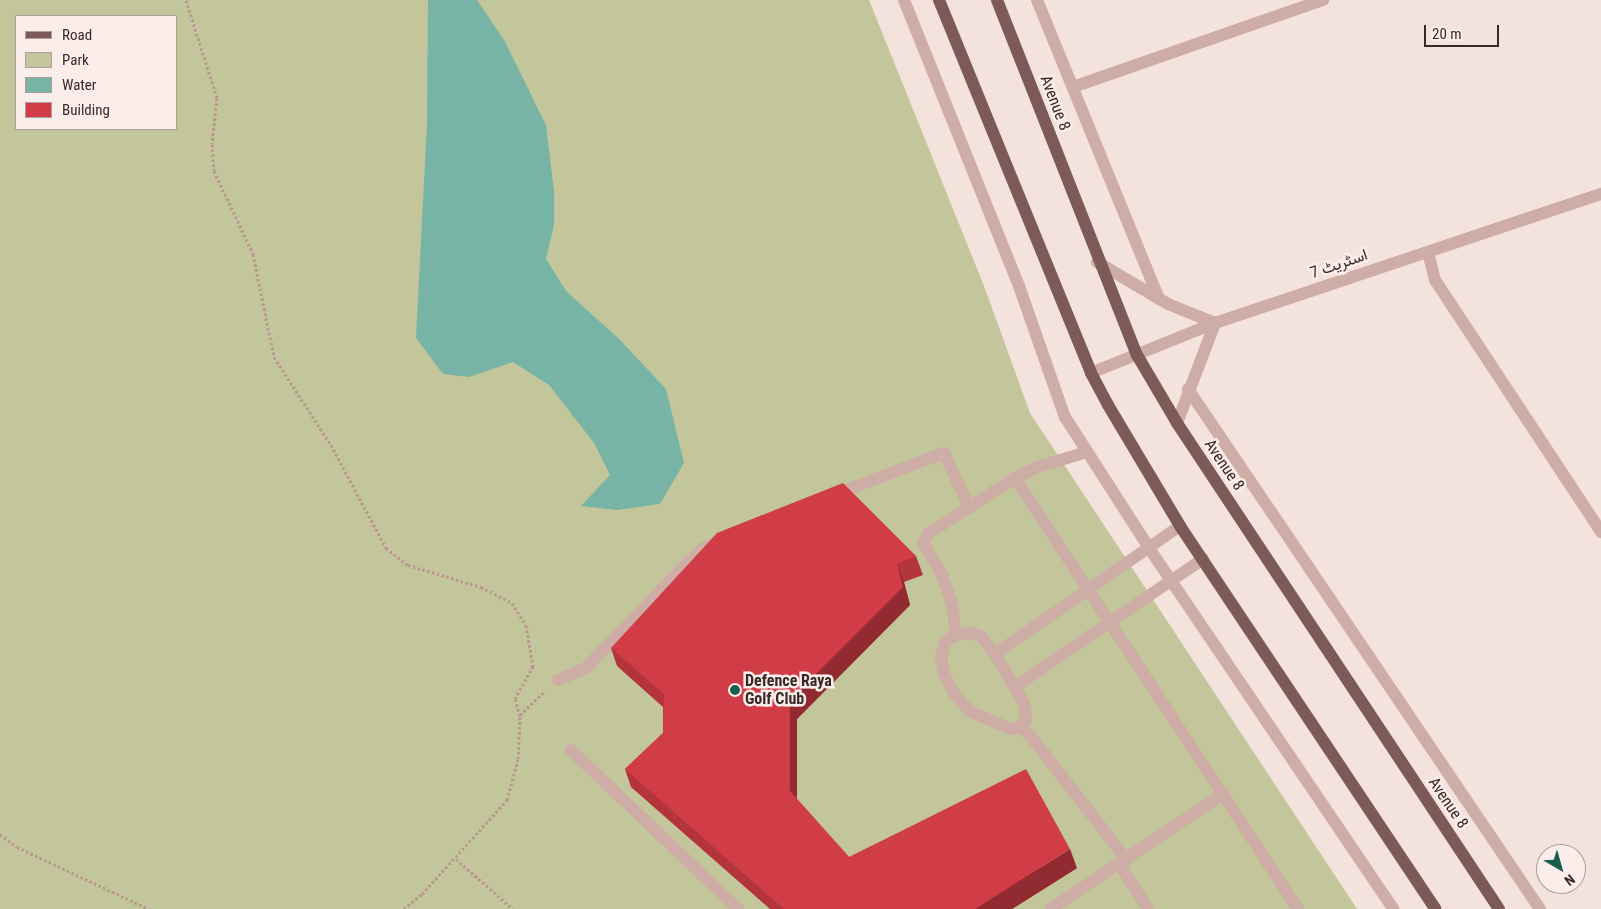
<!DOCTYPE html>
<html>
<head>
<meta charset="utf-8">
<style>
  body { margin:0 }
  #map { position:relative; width:1601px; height:909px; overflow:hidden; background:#f4e2dc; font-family:"Roboto Condensed",Vazirmatn,sans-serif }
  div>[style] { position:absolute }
  .green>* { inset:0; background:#c3c59a }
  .water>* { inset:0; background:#78b4a5 }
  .path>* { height:3px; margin-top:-1.5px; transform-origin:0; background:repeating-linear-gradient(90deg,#ba9690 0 2.5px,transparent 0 5px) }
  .minor>* { height:12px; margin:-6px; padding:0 6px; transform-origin:6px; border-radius:6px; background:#ceada6 }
  .major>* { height:12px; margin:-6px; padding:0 6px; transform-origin:6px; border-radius:6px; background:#7d5957 }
  .wall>* { inset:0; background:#b4343c }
  .shaded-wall>* { inset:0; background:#922b31 }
  .building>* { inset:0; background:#d13d46 }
  .dots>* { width:14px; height:14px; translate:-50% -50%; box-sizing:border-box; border:2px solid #fbede9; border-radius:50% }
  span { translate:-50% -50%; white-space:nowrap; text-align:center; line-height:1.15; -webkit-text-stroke:5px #fbede9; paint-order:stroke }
  .street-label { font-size:16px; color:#392828 }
  .poi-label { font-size:16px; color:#392828; font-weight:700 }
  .left { translate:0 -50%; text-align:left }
  .legend { position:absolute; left:15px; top:15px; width:162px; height:115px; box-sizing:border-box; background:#fbede9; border:1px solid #ad9e9c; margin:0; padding:6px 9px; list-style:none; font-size:15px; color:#392828 }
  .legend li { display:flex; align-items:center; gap:10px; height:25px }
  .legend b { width:25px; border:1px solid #ad9e9c }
  .north { position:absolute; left:1536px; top:844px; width:50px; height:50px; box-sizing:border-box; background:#fbede9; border:1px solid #ad9e9c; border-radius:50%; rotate:142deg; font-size:14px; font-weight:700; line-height:20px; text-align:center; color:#392828 }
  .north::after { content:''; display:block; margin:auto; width:18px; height:22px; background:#195f4f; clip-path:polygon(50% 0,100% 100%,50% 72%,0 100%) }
  .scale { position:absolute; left:1424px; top:25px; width:75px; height:22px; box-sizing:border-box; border:2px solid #392828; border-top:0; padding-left:6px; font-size:15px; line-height:18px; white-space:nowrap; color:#392828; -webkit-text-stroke:4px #fbede9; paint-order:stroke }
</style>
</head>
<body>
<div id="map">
  <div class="green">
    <i style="clip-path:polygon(evenodd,0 0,869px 0,984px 286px,1030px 413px,1357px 909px,0 909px,0 0,16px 16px,176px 16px,176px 129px,16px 129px,16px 16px)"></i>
  </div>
  <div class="water">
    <i style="clip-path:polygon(428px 0,477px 0,504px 40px,546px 125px,554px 192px,554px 225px,546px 259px,566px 291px,620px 340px,666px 389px,684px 463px,660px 504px,617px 510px,581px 506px,610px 475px,594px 443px,549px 385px,513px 362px,469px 377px,443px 374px,416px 338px,427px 123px)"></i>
  </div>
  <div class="path">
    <i style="left:186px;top:0;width:103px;rotate:72.4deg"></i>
    <i style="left:217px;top:98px;width:46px;rotate:96.2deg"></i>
    <i style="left:212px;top:144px;width:27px;rotate:86deg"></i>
    <i style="left:214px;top:171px;width:92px;rotate:64.8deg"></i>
    <i style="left:253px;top:254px;width:105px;rotate:78.5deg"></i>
    <i style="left:274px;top:357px;width:105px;rotate:57.1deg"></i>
    <i style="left:331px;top:445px;width:117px;rotate:61.9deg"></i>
    <i style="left:386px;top:548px;width:28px;rotate:38deg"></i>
    <i style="left:408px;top:565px;width:76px;rotate:16.8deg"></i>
    <i style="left:481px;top:587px;width:35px;rotate:27deg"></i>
    <i style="left:512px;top:603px;width:26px;rotate:58deg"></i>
    <i style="left:526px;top:625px;width:42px;rotate:80.3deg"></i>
    <i style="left:533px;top:666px;width:38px;rotate:119deg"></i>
    <i style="left:515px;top:699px;width:17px;rotate:73deg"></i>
    <i style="left:0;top:834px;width:21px;rotate:37deg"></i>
    <i style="left:17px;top:847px;width:146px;rotate:25.2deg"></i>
    <i style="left:456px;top:859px;width:76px;rotate:41.3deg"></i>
    <i style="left:404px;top:909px;width:23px;rotate:-40deg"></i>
    <i style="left:422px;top:894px;width:127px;rotate:-47.9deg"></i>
    <i style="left:507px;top:800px;width:42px;rotate:-75deg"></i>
    <i style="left:518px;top:759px;width:44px;rotate:-87.4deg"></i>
    <i style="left:520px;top:715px;width:35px;rotate:-44deg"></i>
  </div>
  <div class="minor">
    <i style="left:904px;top:0;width:308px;rotate:68.1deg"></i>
    <i style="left:1019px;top:286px;width:139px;rotate:70.7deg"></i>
    <i style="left:1065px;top:417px;width:156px;rotate:57.3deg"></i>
    <i style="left:1149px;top:548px;width:436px;rotate:55.9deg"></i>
    <i style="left:1037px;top:0;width:323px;rotate:67.8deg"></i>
    <i style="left:1073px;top:87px;width:265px;rotate:-19.2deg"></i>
    <i style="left:1428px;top:252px;width:29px;rotate:76deg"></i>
    <i style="left:1435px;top:280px;width:302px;rotate:56.6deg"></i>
    <i style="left:1097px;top:262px;width:82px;rotate:30.6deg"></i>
    <i style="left:1168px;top:304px;width:51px;rotate:22deg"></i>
    <i style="left:1215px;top:323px;width:107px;rotate:110.8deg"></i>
    <i style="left:1091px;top:373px;width:134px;rotate:-22deg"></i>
    <i style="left:1215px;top:323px;width:407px;rotate:-18.5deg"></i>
    <i style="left:1188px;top:389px;width:628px;rotate:55.91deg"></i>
    <i style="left:1087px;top:452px;width:52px;rotate:163.3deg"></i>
    <i style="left:1037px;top:467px;width:25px;rotate:153deg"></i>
    <i style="left:1015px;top:478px;width:102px;rotate:147.4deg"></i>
    <i style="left:929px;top:533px;width:12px;rotate:121deg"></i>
    <i style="left:923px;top:543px;width:37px;rotate:59deg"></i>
    <i style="left:942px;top:575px;width:31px;rotate:71deg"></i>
    <i style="left:952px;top:604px;width:31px;rotate:83deg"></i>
    <i style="left:956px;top:635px;width:12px;rotate:149deg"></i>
    <i style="left:946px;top:641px;width:16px;rotate:108deg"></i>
    <i style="left:941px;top:656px;width:18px;rotate:81deg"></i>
    <i style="left:944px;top:674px;width:20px;rotate:63deg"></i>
    <i style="left:953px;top:692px;width:25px;rotate:50deg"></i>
    <i style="left:969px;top:711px;width:46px;rotate:23.2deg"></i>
    <i style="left:1011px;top:729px;width:10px;rotate:-11deg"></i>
    <i style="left:1021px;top:727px;width:17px;rotate:45deg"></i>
    <i style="left:1033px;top:739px;width:153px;rotate:52.2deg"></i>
    <i style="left:1015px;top:478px;width:516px;rotate:56.71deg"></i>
    <i style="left:833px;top:495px;width:119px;rotate:-20.7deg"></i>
    <i style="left:944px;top:453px;width:60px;rotate:65.2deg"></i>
    <i style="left:956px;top:635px;width:15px;rotate:-8deg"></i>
    <i style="left:971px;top:633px;width:12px;rotate:20deg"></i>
    <i style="left:982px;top:637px;width:21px;rotate:53deg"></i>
    <i style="left:558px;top:680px;width:30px;rotate:-23deg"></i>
    <i style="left:586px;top:668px;width:147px;rotate:-46.1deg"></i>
    <i style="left:688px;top:562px;width:19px;rotate:-43deg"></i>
    <i style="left:702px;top:549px;width:14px;rotate:-25deg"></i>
    <i style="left:1016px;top:686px;width:226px;rotate:-34.2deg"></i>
    <i style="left:1021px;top:727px;width:9px;rotate:-58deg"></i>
    <i style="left:1026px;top:719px;width:14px;rotate:-94deg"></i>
    <i style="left:1025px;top:705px;width:59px;rotate:-120.5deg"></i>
    <i style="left:995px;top:654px;width:225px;rotate:-34.7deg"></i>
    <i style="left:571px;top:750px;width:231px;rotate:43.6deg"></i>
    <i style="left:1120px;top:865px;width:52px;rotate:57.5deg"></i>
    <i style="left:1051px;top:909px;width:208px;rotate:-33.8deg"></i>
  </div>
  <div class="major">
    <i style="left:939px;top:0;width:403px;rotate:67.8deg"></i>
    <i style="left:1091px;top:373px;width:36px;rotate:62deg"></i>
    <i style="left:1108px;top:405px;width:141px;rotate:59.2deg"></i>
    <i style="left:1180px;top:526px;width:460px;rotate:56.3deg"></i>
    <i style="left:997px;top:0;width:382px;rotate:68.5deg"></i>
    <i style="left:1137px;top:355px;width:79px;rotate:59.5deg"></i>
    <i style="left:1177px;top:423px;width:583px;rotate:56.47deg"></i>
  </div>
  <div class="wall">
    <i style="clip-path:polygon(916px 556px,923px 575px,904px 582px,910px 605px,797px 719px,797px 799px,849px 857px,1077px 868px,1012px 909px,770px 909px,631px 787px,625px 769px,663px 733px,663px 707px,617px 666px,611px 648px)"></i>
  </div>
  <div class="shaded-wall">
    <i style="clip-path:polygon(897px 564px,904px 582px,910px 605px,797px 719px,797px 810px,790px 791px,790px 700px)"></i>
    <i style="clip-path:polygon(1070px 849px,1077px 868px,1012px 909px,975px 909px)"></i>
  </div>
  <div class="building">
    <i style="clip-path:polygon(843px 483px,916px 556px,897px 564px,903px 587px,790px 700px,790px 791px,849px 857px,1026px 769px,1070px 849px,975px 909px,784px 909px,625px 769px,663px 733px,664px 694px,611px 648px,717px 533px)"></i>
  </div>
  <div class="dots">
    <i style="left:735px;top:690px;background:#195f4f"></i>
  </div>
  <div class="street-label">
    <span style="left:1055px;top:103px;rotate:69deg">Avenue 8</span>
    <span style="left:1339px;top:264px;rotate:-19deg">اسٹریٹ 7</span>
    <span style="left:1224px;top:465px;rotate:56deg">Avenue 8</span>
    <span style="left:1448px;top:803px;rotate:56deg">Avenue 8</span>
  </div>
  <div class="poi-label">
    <span class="left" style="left:745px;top:690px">Defence Raya<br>Golf Club</span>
  </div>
  <ul class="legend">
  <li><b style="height:6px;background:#7d5957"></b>Road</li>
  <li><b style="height:14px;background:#c3c59a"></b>Park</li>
  <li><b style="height:14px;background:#78b4a5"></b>Water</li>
  <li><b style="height:14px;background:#d13d46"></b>Building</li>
  </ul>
  <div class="north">N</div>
  <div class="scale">20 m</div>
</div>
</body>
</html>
